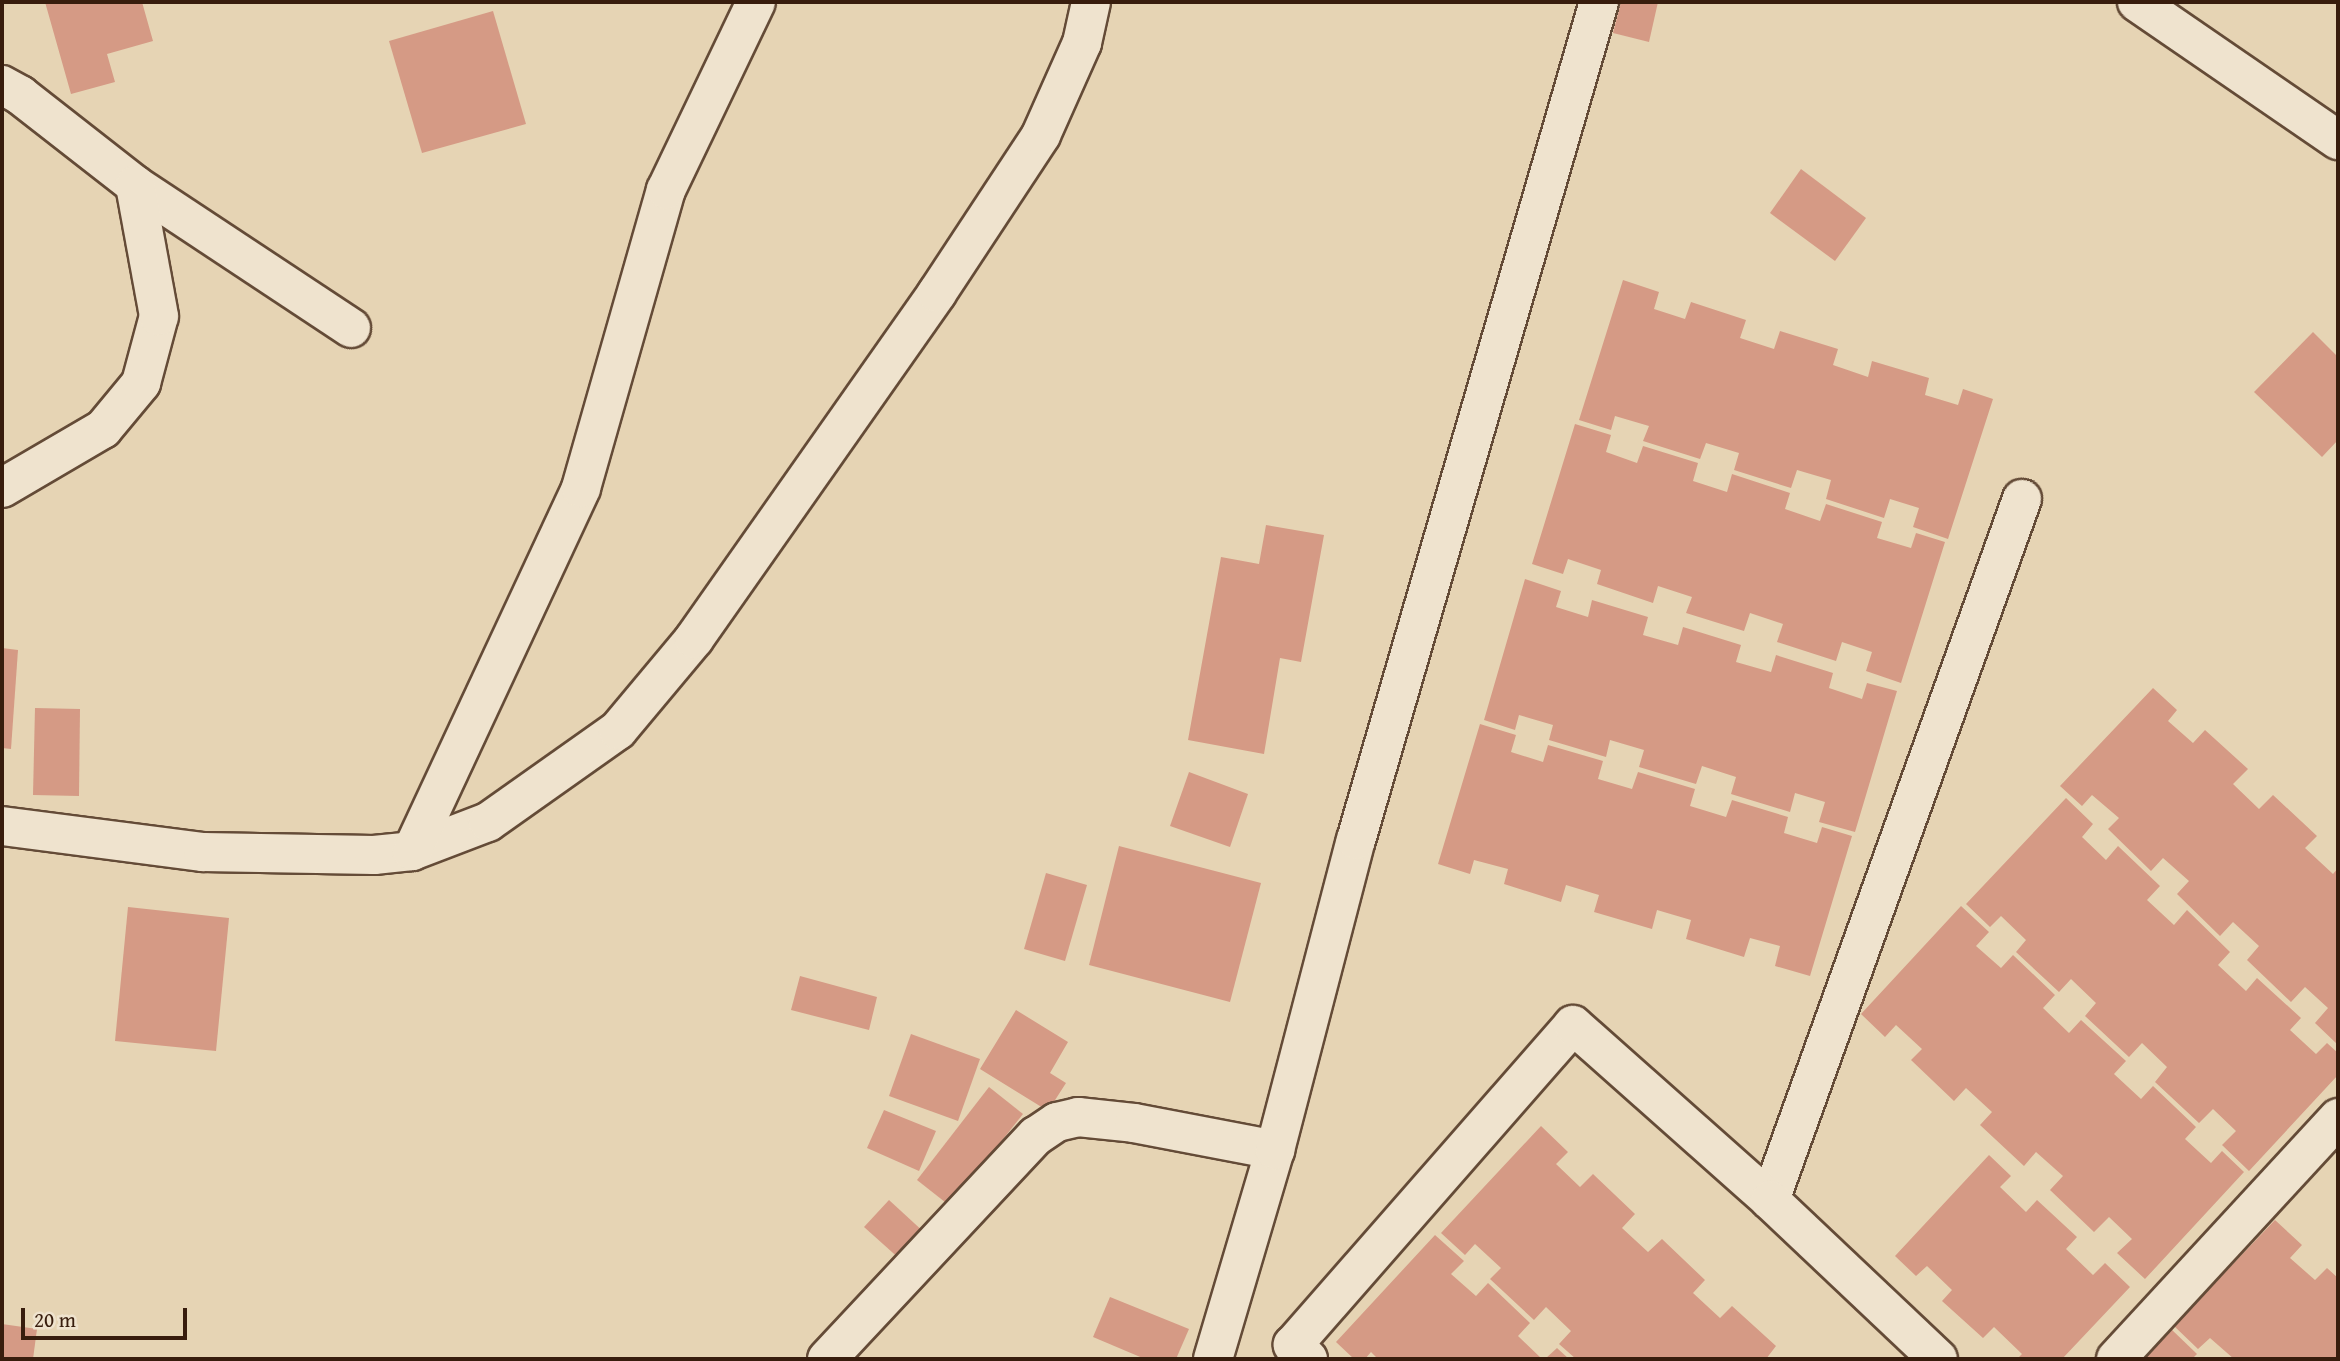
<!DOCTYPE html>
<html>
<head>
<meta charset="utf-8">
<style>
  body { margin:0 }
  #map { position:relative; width:2340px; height:1361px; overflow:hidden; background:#e6d4b4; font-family:"Gentium Book Plus",serif }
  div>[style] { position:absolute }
  .building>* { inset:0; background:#d59a85 }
  .roads { filter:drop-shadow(2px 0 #644b37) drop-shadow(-2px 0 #644b37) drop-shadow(0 2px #644b37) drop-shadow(0 -2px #644b37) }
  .minor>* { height:38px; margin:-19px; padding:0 19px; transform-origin:19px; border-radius:19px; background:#efe3ce }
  span { translate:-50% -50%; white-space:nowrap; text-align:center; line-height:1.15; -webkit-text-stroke:7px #efe3ce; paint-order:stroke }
  .frame { position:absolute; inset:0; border:4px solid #381d0d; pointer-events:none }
  .scale { position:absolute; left:21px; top:1308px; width:166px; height:32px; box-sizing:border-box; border:4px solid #381d0d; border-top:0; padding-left:9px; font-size:21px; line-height:24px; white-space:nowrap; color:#381d0d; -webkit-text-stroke:5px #efe3ce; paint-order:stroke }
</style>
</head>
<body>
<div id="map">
  <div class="building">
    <i style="clip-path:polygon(45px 2px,142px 2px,153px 41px,107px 54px,115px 82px,71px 94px)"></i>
    <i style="clip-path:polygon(1621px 2px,1658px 2px,1649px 42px,1613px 33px)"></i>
    <i style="clip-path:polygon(493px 11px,526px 124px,422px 153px,389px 41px)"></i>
    <i style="clip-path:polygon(1801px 169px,1866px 218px,1835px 261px,1770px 213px)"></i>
    <i style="clip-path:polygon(1623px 280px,1659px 292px,1654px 309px,1685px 319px,1691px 302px,1746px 320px,1740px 338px,1774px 349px,1780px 331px,1838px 349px,1833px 365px,1868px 377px,1872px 361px,1929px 378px,1925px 395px,1958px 405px,1963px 389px,1993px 399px,1948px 539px,1913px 527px,1919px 508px,1890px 499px,1884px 518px,1826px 499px,1831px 480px,1797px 470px,1791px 488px,1734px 470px,1739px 453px,1706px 443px,1700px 459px,1643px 441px,1649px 426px,1615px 416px,1611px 430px,1579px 420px)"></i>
    <i style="clip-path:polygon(2313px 332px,2338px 357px,2338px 440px,2322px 457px,2254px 392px)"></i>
    <i style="clip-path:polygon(1575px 424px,1611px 435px,1606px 452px,1637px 463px,1643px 446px,1698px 463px,1693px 481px,1727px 492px,1732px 474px,1790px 493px,1785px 509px,1820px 521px,1826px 504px,1882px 522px,1877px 538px,1911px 548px,1916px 533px,1945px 542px,1901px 683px,1866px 671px,1872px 652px,1842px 642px,1836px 661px,1777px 642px,1783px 624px,1750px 613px,1744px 631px,1686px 613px,1692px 597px,1658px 586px,1653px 603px,1597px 584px,1601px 570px,1568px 559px,1563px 574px,1532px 564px)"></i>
    <i style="clip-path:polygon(1266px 525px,1324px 535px,1301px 662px,1280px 658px,1264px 754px,1188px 740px,1221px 557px,1259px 564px)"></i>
    <i style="clip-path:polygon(1525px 579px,1561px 591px,1556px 607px,1588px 617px,1592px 600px,1648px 617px,1643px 635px,1678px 645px,1683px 627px,1741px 645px,1736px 662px,1771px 672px,1776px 655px,1833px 673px,1829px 688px,1862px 699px,1867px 683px,1897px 691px,1855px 832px,1819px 822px,1825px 802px,1795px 793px,1790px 812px,1731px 794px,1736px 777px,1702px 766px,1696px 784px,1639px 767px,1644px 750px,1610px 740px,1606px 757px,1549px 740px,1553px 725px,1519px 715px,1515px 730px,1484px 720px)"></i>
    <i style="clip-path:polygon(2px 648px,18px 650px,11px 749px,2px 748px)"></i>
    <i style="clip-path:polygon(2153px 688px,2177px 710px,2168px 721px,2193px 743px,2205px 730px,2248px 769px,2233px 784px,2259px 809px,2273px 795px,2317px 836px,2305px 848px,2333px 874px,2338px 868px,2337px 1044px,2315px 1023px,2328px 1008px,2305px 987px,2291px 1002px,2247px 960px,2259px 946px,2233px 922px,2220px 936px,2177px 894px,2189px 881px,2163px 858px,2151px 871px,2108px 829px,2119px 818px,2092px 795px,2082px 806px,2060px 786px)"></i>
    <i style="clip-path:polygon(35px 708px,80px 709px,79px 796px,33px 795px)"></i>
    <i style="clip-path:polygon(1480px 724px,1516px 735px,1511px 752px,1543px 762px,1548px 745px,1603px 761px,1598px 779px,1632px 789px,1638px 772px,1695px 789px,1690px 806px,1726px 817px,1732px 800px,1788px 817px,1784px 833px,1817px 843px,1822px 827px,1852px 836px,1810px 976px,1775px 966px,1780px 946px,1750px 938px,1744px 957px,1686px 939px,1691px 920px,1657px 910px,1652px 929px,1594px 912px,1599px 895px,1566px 885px,1561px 902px,1504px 884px,1508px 869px,1474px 860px,1470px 874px,1438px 864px)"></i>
    <i style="clip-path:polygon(1189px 772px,1248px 794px,1230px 847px,1170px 826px)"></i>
    <i style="clip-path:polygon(2066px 798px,2093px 824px,2082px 837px,2106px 860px,2118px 846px,2160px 886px,2147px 900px,2174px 925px,2187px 910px,2230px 952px,2218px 965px,2246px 991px,2257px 978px,2301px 1018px,2290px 1030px,2316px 1054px,2327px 1043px,2338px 1053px,2338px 1075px,2249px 1171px,2222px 1145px,2236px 1131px,2213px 1109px,2199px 1123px,2155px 1082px,2167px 1067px,2142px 1043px,2129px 1057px,2085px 1016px,2096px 1003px,2071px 979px,2059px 992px,2016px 952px,2026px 940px,2001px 916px,1990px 927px,1966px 904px)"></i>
    <i style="clip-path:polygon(1119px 846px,1261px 883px,1230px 1002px,1089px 965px)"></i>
    <i style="clip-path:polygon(1046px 873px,1087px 885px,1065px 961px,1024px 949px)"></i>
    <i style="clip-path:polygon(1961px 906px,1989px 932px,1976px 946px,2001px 968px,2013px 955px,2055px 995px,2043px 1008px,2069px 1033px,2081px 1020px,2126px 1061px,2114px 1074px,2141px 1099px,2153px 1086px,2196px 1127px,2185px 1139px,2211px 1163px,2222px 1151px,2244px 1172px,2145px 1279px,2117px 1253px,2132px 1239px,2109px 1217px,2094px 1232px,2050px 1190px,2063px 1176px,2036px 1152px,2024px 1166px,1980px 1125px,1992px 1112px,1966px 1088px,1954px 1101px,1911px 1060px,1922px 1049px,1896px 1025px,1885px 1037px,1861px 1014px)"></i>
    <i style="clip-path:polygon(128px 907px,229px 918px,216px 1051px,115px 1041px)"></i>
    <i style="clip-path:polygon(800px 976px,877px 997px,869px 1030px,791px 1010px)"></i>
    <i style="clip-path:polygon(1016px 1010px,1068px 1042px,1050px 1073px,1066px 1083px,1048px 1111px,980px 1069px)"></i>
    <i style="clip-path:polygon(911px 1034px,980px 1059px,958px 1121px,889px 1096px)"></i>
    <i style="clip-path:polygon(989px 1087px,1023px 1114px,950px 1206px,917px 1180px)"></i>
    <i style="clip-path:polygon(884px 1110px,936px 1131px,919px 1171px,867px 1148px)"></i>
    <i style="clip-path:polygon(1541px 1126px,1568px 1152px,1556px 1164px,1580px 1187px,1593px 1174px,1635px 1214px,1622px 1228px,1648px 1252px,1662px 1239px,1705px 1280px,1693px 1293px,1720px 1318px,1732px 1306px,1776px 1346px,1766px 1359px,1576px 1359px,1559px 1344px,1571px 1331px,1546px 1307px,1534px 1320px,1490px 1279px,1501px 1268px,1475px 1244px,1465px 1255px,1441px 1233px)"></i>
    <i style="clip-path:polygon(1989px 1155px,2011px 1176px,2000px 1187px,2026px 1212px,2037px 1200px,2077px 1237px,2066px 1249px,2093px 1275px,2105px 1263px,2130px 1287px,2062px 1359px,2017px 1359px,2022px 1354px,1994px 1327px,1983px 1338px,1942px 1301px,1952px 1290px,1927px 1266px,1916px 1276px,1895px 1256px)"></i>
    <i style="clip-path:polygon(889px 1200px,926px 1234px,902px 1261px,864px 1227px)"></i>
    <i style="clip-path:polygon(2275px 1220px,2302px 1245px,2290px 1258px,2315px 1280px,2327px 1268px,2338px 1278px,2338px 1359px,2234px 1359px,2210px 1338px,2198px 1349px,2174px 1326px)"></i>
    <i style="clip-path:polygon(1435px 1235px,1464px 1261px,1451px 1274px,1476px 1296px,1488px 1283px,1530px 1323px,1518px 1336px,1542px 1359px,1378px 1359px,1371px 1352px,1365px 1359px,1354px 1359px,1336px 1342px)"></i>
    <i style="clip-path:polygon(1110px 1297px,1189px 1329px,1176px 1359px,1145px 1359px,1093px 1337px)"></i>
    <i style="clip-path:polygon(2px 1324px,37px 1329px,33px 1359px,2px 1359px)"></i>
    <i style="clip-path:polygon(2170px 1328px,2197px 1354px,2192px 1359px,2141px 1359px)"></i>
    <i style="clip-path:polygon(1557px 1348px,1569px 1359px,1545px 1359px)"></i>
  </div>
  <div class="roads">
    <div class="minor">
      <i style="left:2137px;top:2px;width:244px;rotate:34.5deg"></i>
      <i style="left:2px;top:85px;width:21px;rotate:29deg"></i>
      <i style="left:20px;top:95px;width:146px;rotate:38deg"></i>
      <i style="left:135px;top:185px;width:259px;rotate:33.5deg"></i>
      <i style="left:2px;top:488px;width:117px;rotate:-30.3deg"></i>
      <i style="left:103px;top:429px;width:60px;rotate:-50.4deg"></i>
      <i style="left:141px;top:383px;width:69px;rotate:-75deg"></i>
      <i style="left:159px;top:316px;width:133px;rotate:-100.4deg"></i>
      <i style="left:2px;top:826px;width:203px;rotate:7.4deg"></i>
      <i style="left:203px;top:852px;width:171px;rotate:1deg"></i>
      <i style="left:374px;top:855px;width:38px;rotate:-6deg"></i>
      <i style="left:412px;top:851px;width:81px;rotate:-20.9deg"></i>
      <i style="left:488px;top:822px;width:159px;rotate:-35.3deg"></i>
      <i style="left:618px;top:730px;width:119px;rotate:-50.1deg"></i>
      <i style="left:694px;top:639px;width:423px;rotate:-54.9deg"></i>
      <i style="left:937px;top:293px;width:189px;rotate:-56.6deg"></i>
      <i style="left:1041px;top:135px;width:101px;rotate:-66deg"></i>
      <i style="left:1082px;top:43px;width:42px;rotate:-77.6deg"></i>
      <i style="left:412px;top:851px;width:400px;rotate:-65deg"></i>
      <i style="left:581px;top:488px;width:310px;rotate:-74.1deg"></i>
      <i style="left:666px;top:190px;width:208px;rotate:-64.4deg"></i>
      <i style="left:1770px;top:1200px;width:745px;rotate:-70.23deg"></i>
      <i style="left:827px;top:1359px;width:306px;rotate:-46.9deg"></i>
      <i style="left:1036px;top:1136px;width:25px;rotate:-34deg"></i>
      <i style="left:1057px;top:1122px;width:22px;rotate:-13deg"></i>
      <i style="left:1078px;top:1117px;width:56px;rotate:6.1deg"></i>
      <i style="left:1134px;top:1123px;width:144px;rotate:10.8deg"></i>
      <i style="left:1213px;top:1359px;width:218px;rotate:-73.5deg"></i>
      <i style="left:1275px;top:1150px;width:320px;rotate:-75.4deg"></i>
      <i style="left:1356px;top:840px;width:873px;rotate:-73.83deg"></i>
      <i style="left:1308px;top:1359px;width:21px;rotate:-137deg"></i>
      <i style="left:1293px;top:1345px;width:425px;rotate:-48.8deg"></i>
      <i style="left:1573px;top:1025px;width:264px;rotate:41.6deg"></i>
      <i style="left:1770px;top:1200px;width:231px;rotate:43.4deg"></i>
      <i style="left:2116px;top:1359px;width:328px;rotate:-47.3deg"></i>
    </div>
  </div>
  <div class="frame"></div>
  <div class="scale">20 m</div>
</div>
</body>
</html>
